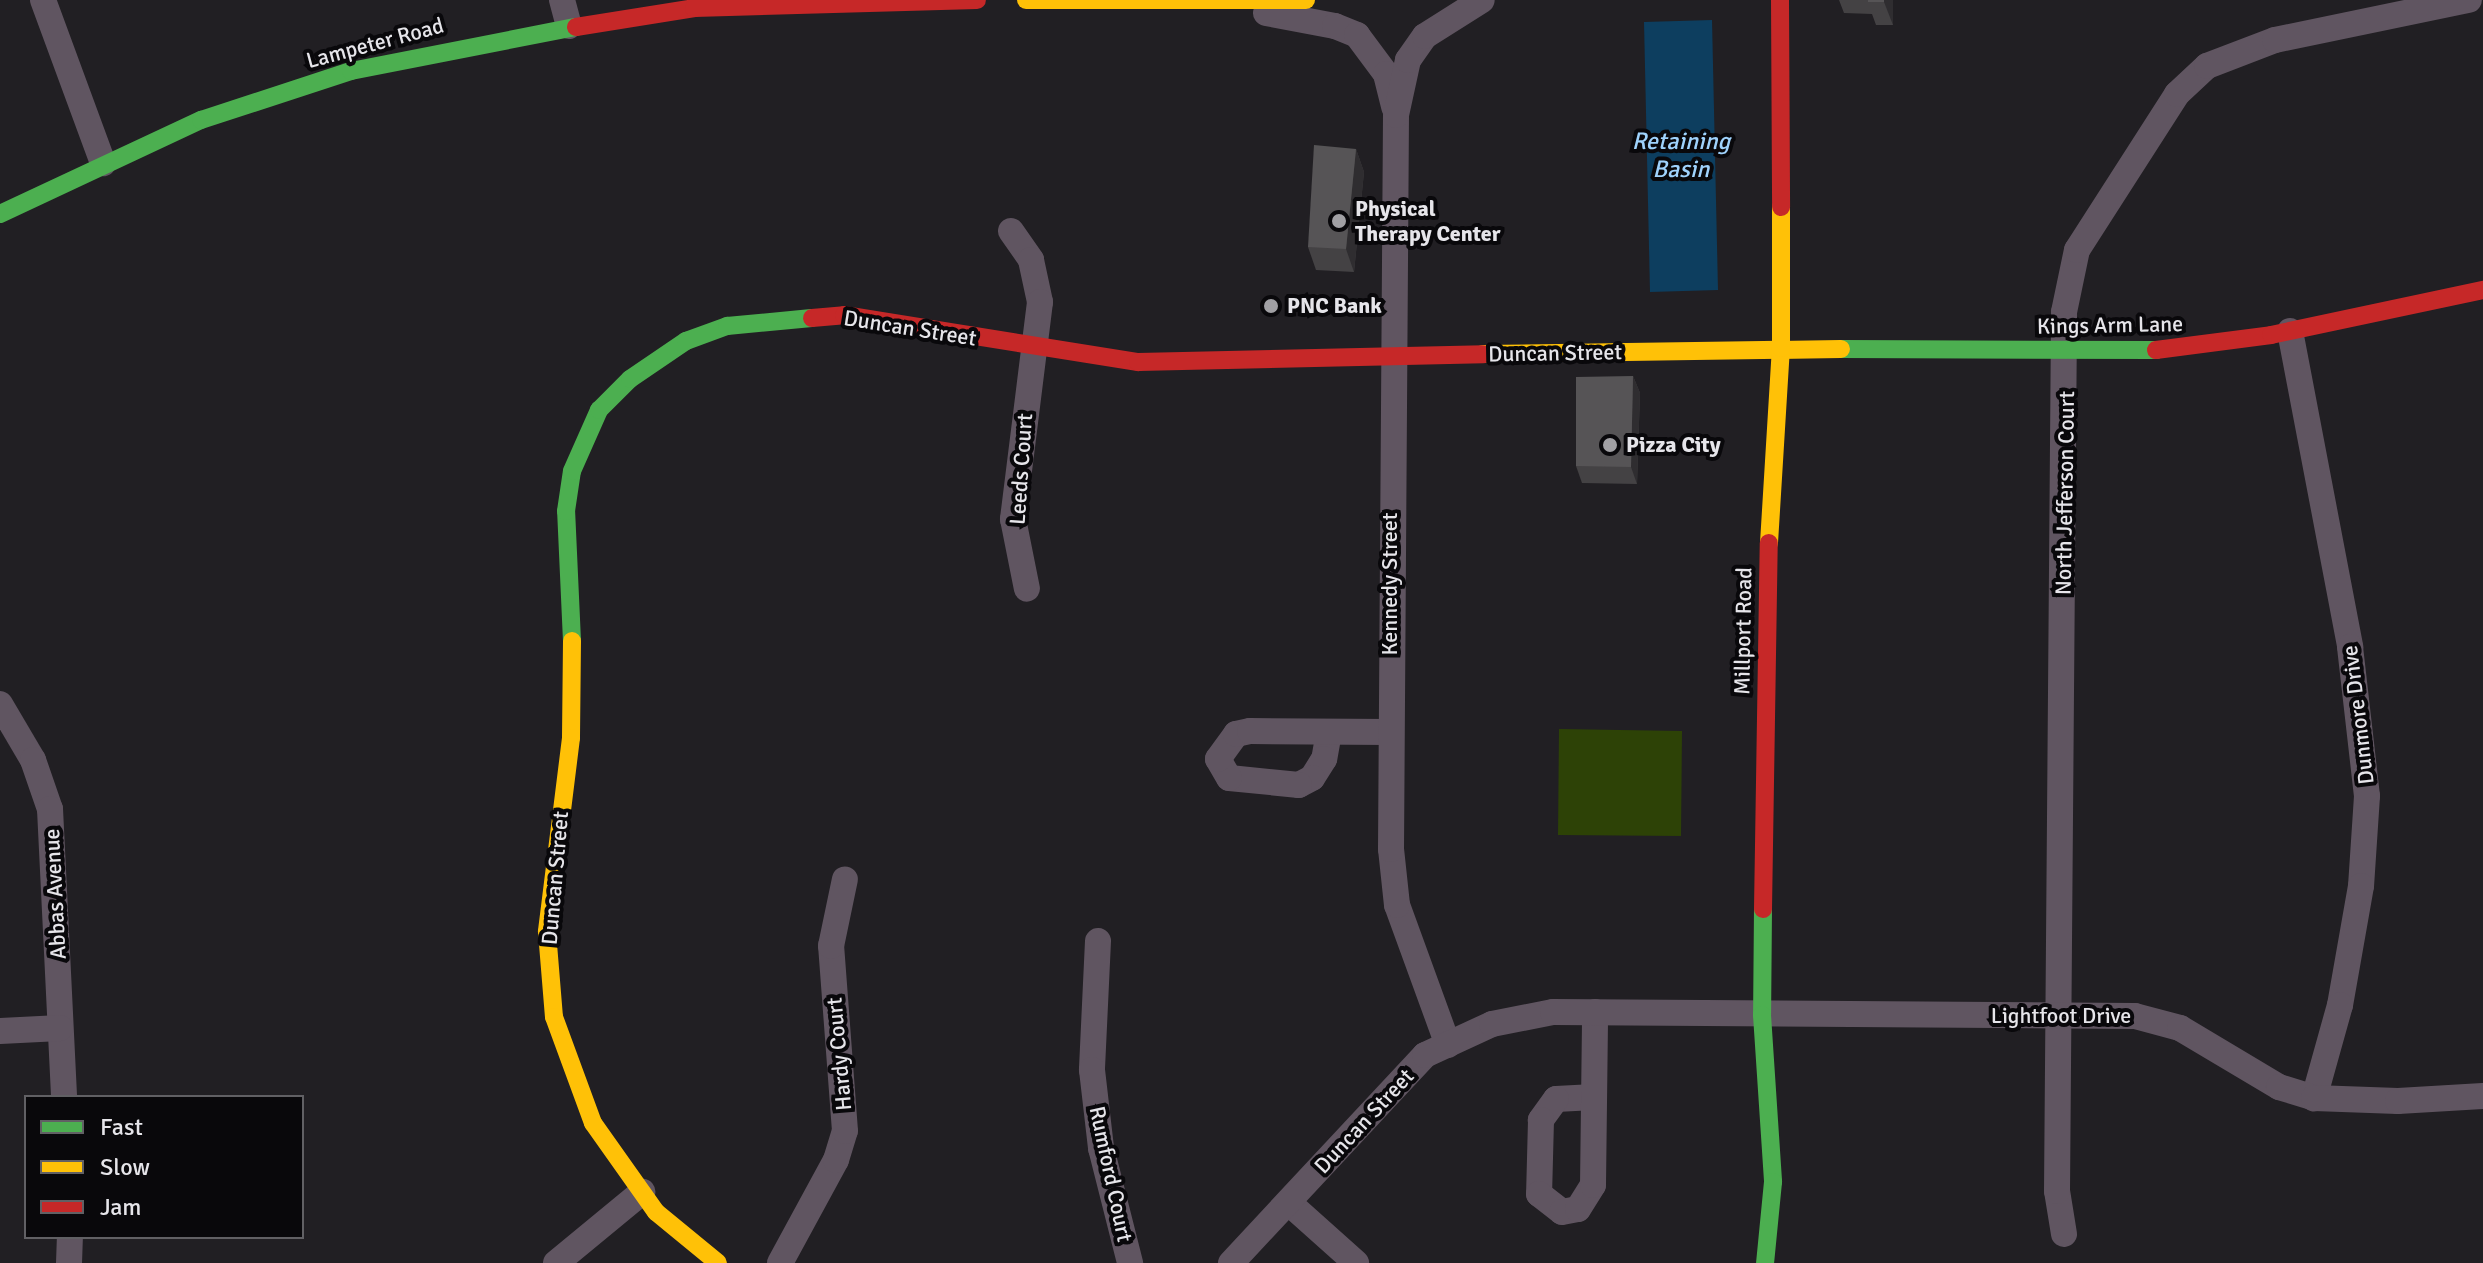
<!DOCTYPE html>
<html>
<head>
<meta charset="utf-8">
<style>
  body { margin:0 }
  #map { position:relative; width:2483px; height:1263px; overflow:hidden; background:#211f23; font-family:Signika,sans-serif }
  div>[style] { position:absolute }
  .green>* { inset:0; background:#2d4206 }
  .water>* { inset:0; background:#0d3e5f }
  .street>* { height:26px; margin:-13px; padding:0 13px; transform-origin:13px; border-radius:13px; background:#605561 }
  .fast>* { height:18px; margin:-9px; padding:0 9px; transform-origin:9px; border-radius:9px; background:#4caf50 }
  .slow>* { height:18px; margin:-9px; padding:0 9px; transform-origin:9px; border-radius:9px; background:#ffc107 }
  .jam>* { height:18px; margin:-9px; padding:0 9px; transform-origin:9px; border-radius:9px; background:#c62828 }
  .wall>* { inset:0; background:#444244 }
  .shaded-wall>* { inset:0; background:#2f2d30 }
  .building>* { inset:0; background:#565456 }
  .dots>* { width:22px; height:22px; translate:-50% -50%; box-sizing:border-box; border:4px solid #09080b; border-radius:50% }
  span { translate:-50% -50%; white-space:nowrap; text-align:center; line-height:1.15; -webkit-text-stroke:8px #09080b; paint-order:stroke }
  .street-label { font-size:22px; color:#e6e5ea }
  .poi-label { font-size:22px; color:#e6e5ea; font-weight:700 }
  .left { translate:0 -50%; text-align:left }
  .water-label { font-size:24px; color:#9fd2fc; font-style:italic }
  .legend { position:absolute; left:24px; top:1095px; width:280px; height:144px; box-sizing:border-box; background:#09080b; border:2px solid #616064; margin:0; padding:10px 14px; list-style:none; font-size:24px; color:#e6e5ea }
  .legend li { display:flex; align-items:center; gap:16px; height:40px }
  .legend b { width:40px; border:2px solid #616064 }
</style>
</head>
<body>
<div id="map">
  <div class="green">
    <i style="clip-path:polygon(1559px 729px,1682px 731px,1681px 836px,1558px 835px)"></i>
  </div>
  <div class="water">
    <i style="clip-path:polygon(1712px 20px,1718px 290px,1650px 292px,1644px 22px)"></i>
  </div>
  <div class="street">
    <i style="left:43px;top:0;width:174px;rotate:69.8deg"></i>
    <i style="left:562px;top:0;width:27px;rotate:75deg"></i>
    <i style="left:1266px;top:13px;width:70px;rotate:10.7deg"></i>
    <i style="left:1335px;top:26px;width:24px;rotate:22deg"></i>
    <i style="left:1357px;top:35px;width:49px;rotate:53.4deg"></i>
    <i style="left:1386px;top:74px;width:34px;rotate:76deg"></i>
    <i style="left:1011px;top:231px;width:35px;rotate:55deg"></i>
    <i style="left:1031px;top:260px;width:43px;rotate:77.9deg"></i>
    <i style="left:1040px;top:302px;width:219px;rotate:97.1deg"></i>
    <i style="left:1013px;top:519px;width:71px;rotate:78.7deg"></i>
    <i style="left:2290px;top:331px;width:322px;rotate:79.2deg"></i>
    <i style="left:2350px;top:647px;width:150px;rotate:83.5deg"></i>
    <i style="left:2367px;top:796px;width:90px;rotate:93.8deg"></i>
    <i style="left:2361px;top:886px;width:121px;rotate:100deg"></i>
    <i style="left:2340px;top:1005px;width:97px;rotate:105.6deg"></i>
    <i style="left:0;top:704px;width:65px;rotate:59.5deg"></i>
    <i style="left:33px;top:760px;width:52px;rotate:70.9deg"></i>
    <i style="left:50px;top:809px;width:288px;rotate:87.2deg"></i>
    <i style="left:1329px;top:732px;width:27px;rotate:100deg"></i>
    <i style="left:1324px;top:759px;width:22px;rotate:122deg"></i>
    <i style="left:1312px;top:778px;width:15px;rotate:152deg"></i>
    <i style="left:1299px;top:785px;width:70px;rotate:-174.3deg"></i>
    <i style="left:1229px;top:778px;width:22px;rotate:-120deg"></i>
    <i style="left:1218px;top:759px;width:31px;rotate:-54deg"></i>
    <i style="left:1236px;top:734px;width:14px;rotate:-12deg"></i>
    <i style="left:1250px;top:731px;width:139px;rotate:0.4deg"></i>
    <i style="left:1098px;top:941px;width:129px;rotate:92.7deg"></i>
    <i style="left:1092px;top:1070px;width:79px;rotate:83.4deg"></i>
    <i style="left:1101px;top:1148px;width:119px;rotate:75.8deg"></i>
    <i style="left:0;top:1031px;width:60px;rotate:-2.9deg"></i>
    <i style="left:1448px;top:1045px;width:149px;rotate:-110deg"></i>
    <i style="left:1397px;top:905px;width:56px;rotate:-96.1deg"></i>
    <i style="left:1391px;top:849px;width:734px;rotate:-89.61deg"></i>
    <i style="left:1396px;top:115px;width:56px;rotate:-77.7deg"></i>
    <i style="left:1408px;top:60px;width:29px;rotate:-55deg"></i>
    <i style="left:1425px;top:36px;width:67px;rotate:-32.3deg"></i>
    <i style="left:1594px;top:1097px;width:38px;rotate:177deg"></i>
    <i style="left:1556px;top:1099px;width:26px;rotate:126deg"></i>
    <i style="left:1541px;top:1120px;width:74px;rotate:91.5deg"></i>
    <i style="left:1539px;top:1194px;width:29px;rotate:38deg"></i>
    <i style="left:1562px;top:1212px;width:16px;rotate:-11deg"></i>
    <i style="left:1578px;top:1209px;width:28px;rotate:-58deg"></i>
    <i style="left:1593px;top:1185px;width:173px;rotate:-89.3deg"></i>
    <i style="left:1289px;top:1203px;width:90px;rotate:41.8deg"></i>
    <i style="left:2064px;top:1234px;width:44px;rotate:-99.2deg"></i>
    <i style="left:2057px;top:1191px;width:879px;rotate:-89.54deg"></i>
    <i style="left:2064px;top:312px;width:63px;rotate:-78.2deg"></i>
    <i style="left:2077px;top:250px;width:185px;rotate:-57.3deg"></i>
    <i style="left:2177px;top:94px;width:41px;rotate:-43deg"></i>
    <i style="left:2207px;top:66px;width:73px;rotate:-20.9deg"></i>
    <i style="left:2275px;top:40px;width:198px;rotate:-11.7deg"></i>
    <i style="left:69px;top:1263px;width:26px;rotate:-88deg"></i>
    <i style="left:556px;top:1263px;width:112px;rotate:-39.5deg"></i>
    <i style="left:780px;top:1263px;width:117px;rotate:-61.5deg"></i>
    <i style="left:836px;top:1160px;width:30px;rotate:-73deg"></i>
    <i style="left:845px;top:1131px;width:186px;rotate:-94.3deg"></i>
    <i style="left:831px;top:946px;width:68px;rotate:-78.2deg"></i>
    <i style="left:1231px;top:1263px;width:284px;rotate:-47deg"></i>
    <i style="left:1425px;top:1055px;width:74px;rotate:-24.8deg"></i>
    <i style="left:1492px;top:1024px;width:62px;rotate:-11.1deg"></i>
    <i style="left:1553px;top:1012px;width:582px;rotate:0.39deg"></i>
    <i style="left:2135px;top:1016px;width:47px;rotate:14.9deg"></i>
    <i style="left:2180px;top:1028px;width:115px;rotate:30.8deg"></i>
    <i style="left:2279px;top:1087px;width:37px;rotate:17deg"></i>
    <i style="left:2314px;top:1098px;width:84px;rotate:2deg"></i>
    <i style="left:2398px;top:1101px;width:85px;rotate:-3.4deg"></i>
  </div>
  <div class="fast">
    <i style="left:0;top:214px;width:222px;rotate:-25.1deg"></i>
    <i style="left:201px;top:120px;width:158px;rotate:-18.1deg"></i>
    <i style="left:351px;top:71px;width:229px;rotate:-11.1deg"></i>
    <i style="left:1841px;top:349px;width:315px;rotate:0.2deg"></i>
    <i style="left:572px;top:641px;width:130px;rotate:-92.6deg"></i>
    <i style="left:566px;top:511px;width:40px;rotate:-81.5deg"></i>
    <i style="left:572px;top:471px;width:67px;rotate:-66.1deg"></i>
    <i style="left:599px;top:410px;width:44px;rotate:-45deg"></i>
    <i style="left:630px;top:379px;width:68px;rotate:-34.2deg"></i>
    <i style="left:686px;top:341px;width:44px;rotate:-20.1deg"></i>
    <i style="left:727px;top:326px;width:85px;rotate:-5.4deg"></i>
    <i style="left:1763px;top:909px;width:106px;rotate:90.5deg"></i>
    <i style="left:1762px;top:1015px;width:167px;rotate:86.2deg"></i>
    <i style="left:1773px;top:1182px;width:81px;rotate:95.6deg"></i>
  </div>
  <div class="slow">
    <i style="left:1026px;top:0;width:280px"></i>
    <i style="left:1483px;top:354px;width:358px;rotate:-0.8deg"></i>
    <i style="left:1769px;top:543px;width:195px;rotate:-86.5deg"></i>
    <i style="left:1781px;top:348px;width:141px;rotate:-90deg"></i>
    <i style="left:572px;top:641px;width:97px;rotate:90.6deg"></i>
    <i style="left:571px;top:738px;width:195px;rotate:97.1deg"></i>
    <i style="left:547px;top:932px;width:85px;rotate:85.3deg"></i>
    <i style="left:554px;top:1017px;width:113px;rotate:69.8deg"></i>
    <i style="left:593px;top:1123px;width:109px;rotate:54.7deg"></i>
    <i style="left:656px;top:1212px;width:80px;rotate:39.4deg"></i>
  </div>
  <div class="jam">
    <i style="left:1780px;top:0;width:207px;rotate:89.7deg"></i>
    <i style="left:576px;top:27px;width:120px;rotate:-9.1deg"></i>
    <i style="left:694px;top:8px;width:283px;rotate:-1.6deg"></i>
    <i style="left:812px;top:318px;width:32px;rotate:-5deg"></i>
    <i style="left:844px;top:315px;width:298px;rotate:9.1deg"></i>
    <i style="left:1138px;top:362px;width:345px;rotate:-1.3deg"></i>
    <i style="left:2156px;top:350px;width:116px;rotate:-7.4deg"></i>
    <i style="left:2271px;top:335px;width:217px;rotate:-12deg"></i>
    <i style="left:1763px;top:909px;width:366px;rotate:-89.1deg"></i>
  </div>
  <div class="wall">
    <i style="clip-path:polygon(1839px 0,1893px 0,1893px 25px,1876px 25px,1872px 14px,1844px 13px)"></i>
    <i style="clip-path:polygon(1356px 149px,1364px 172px,1354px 272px,1316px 270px,1308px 247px)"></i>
    <i style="clip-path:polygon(1633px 376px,1640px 393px,1637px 484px,1582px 483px,1576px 466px)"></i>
  </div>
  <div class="shaded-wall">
    <i style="clip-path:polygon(1884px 0,1893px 0,1893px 25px,1884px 2px)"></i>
    <i style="clip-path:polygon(1356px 149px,1364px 172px,1354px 272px,1346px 249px)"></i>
    <i style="clip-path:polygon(1633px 376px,1640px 393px,1637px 484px,1631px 467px)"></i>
  </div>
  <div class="building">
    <i style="clip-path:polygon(1868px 0,1884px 0,1884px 2px,1868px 2px)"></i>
    <i style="clip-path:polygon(1314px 145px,1356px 149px,1346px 249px,1308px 247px)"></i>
    <i style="clip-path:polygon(1633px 376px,1631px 467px,1576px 466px,1576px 377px)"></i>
  </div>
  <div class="dots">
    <i style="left:1339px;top:221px;background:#a1a0a4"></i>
    <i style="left:1271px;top:306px;background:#a1a0a4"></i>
    <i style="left:1610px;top:445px;background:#a1a0a4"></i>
  </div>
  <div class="street-label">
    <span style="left:375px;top:43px;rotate:-15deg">Lampeter Road</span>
    <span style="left:2110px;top:325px;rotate:-1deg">Kings Arm Lane</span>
    <span style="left:910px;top:328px;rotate:9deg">Duncan Street</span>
    <span style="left:1555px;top:353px;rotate:-1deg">Duncan Street</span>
    <span style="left:1021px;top:469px;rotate:-86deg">Leeds Court</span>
    <span style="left:2065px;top:493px;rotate:-89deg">North Jefferson Court</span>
    <span style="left:1390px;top:584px;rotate:-90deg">Kennedy Street</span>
    <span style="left:1743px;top:631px;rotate:-89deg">Millport Road</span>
    <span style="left:2358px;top:715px;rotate:-97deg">Dunmore Drive</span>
    <span style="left:555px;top:878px;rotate:-85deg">Duncan Street</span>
    <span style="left:55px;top:894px;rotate:-93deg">Abbas Avenue</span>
    <span style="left:2061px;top:1016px">Lightfoot Drive</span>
    <span style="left:839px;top:1054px;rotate:-95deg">Hardy Court</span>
    <span style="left:1364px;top:1121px;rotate:-47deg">Duncan Street</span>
    <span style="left:1111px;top:1174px;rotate:78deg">Rumford Court</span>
  </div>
  <div class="poi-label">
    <span class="left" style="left:1355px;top:221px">Physical<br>Therapy Center</span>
    <span class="left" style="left:1287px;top:306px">PNC Bank</span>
    <span class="left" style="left:1626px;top:445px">Pizza City</span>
  </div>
  <div class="water-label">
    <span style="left:1681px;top:156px">Retaining<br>Basin</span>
  </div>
  <ul class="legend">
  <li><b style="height:10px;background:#4caf50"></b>Fast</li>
  <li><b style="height:10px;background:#ffc107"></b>Slow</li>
  <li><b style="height:10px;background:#c62828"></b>Jam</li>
  </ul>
</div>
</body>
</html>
